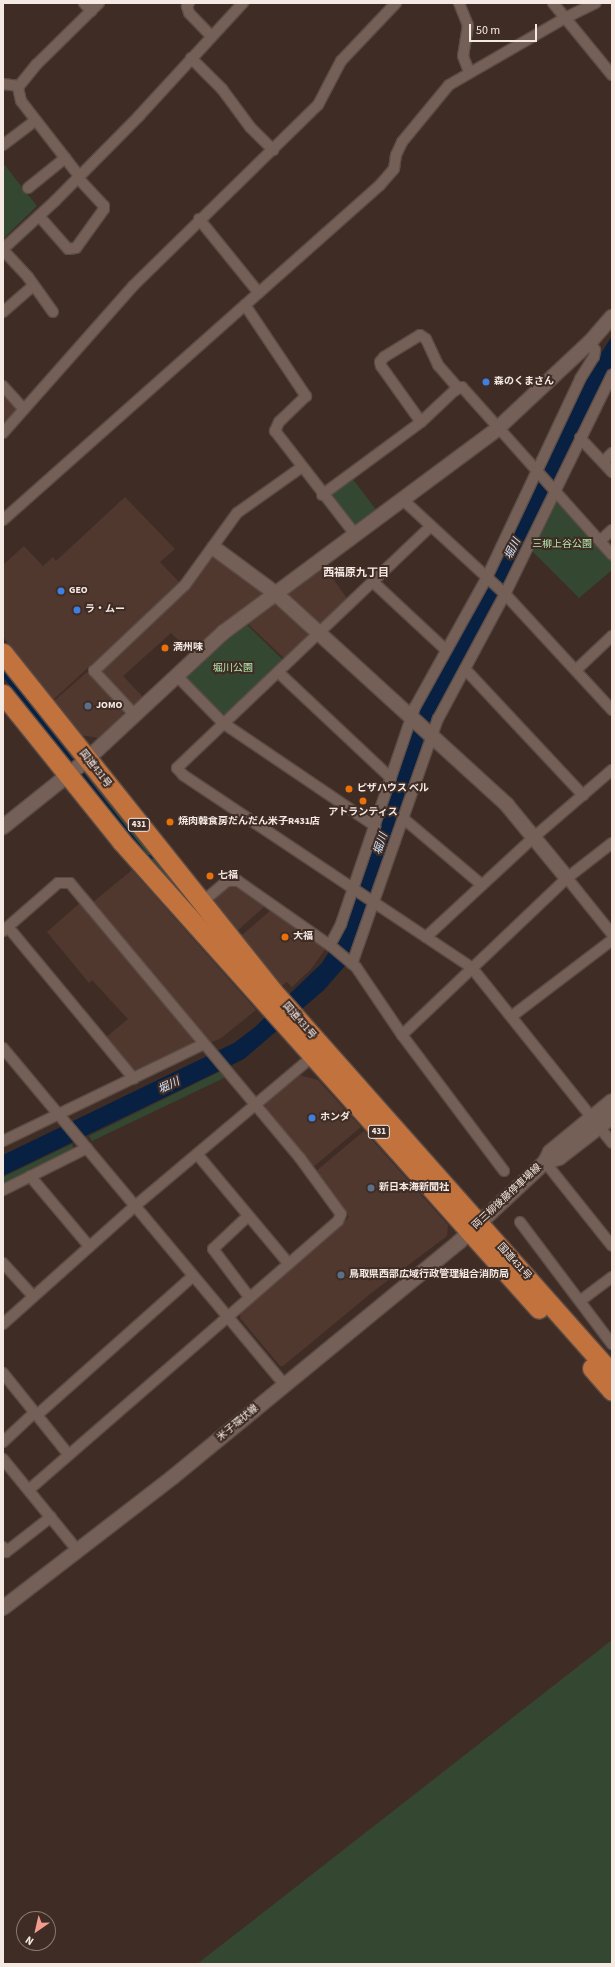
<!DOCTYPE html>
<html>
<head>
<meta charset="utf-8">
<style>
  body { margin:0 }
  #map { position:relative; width:615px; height:1967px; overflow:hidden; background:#3f2d25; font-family:"Source Sans 3","Noto Sans JP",sans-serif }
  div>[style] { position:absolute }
  .built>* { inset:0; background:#50382f }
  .green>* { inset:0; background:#334731 }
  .water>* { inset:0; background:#082041 }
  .roads { filter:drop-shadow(1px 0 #5b4c46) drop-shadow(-1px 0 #5b4c46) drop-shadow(0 1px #5b4c46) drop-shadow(0 -1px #5b4c46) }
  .street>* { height:10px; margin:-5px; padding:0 5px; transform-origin:5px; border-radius:5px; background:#756058 }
  .secondary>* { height:14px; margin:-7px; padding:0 7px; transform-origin:7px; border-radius:7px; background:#756058 }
  .highway>* { height:19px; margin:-9.5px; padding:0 9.5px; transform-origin:9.5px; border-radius:9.5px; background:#c1723d }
  .dots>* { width:11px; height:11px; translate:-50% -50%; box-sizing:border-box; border:2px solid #3f2d25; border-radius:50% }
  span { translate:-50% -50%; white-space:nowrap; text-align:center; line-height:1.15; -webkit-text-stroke:4px #3f2d25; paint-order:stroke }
  .shield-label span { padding:1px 3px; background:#3f2d25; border:1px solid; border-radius:3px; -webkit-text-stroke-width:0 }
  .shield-label { font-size:9px; color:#f5e9e4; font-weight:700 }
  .poi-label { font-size:10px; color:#f5e9e4; font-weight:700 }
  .left { translate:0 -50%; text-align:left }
  .park-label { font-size:10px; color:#b5ecb0 }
  .street-label { font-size:10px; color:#f5e9e4 }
  .water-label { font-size:11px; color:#d3e5fe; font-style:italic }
  .neighbourhood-label { font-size:11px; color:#f5e9e4; font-weight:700 }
  .frame { position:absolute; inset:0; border:4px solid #f5e9e4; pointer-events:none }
  .north { position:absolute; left:16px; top:1911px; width:40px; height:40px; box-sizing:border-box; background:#3f2d25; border:1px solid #887871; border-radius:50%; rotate:214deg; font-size:11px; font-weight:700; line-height:16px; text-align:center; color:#f5e9e4 }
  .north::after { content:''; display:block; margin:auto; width:14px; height:18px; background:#f59c92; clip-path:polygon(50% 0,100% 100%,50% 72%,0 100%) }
  .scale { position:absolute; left:469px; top:24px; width:68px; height:18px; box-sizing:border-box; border:2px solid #f5e9e4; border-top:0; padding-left:5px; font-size:12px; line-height:14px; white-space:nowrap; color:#f5e9e4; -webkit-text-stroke:3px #3f2d25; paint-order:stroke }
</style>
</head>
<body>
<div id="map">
  <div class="built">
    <i style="clip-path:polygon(3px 391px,19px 409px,3px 428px)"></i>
    <i style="clip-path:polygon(125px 497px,175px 549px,160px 562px,180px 583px,53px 700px,3px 637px,3px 565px,24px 546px,43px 566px,53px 557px,56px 561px)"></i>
    <i style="clip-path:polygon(217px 556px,263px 590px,263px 594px,191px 652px,171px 633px,123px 676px,143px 697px,135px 704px,129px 704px,102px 674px,102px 669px,191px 584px,211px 557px)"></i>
    <i style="clip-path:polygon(324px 566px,348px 600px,324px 623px,318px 623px,288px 597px,289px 592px)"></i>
    <i style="clip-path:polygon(272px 604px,278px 604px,308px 632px,309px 637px,285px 659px,247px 623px)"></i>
    <i style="clip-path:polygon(87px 672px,123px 710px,123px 716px,99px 738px,81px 735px,54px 701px)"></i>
    <i style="clip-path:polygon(132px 870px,256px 1010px,220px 1039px,209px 1043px,92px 903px)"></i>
    <i style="clip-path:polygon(230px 885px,236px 885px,266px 905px,237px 931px,216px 906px,214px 897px)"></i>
    <i style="clip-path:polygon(81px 902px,194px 1038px,193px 1045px,138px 1071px,132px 1070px,105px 1038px,128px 1019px,92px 980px,89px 983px,47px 932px)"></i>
    <i style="clip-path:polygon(272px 909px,326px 948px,311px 969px,292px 987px,287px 982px,281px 986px,241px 936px)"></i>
    <i style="clip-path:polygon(299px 1075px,318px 1080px,361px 1127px,312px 1168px,265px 1110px,266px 1103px)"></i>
    <i style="clip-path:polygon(364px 1131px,448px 1225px,447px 1236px,370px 1294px,283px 1366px,280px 1366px,240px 1318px,241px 1311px,349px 1217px,315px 1172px)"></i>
  </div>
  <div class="green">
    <i style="clip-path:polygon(3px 163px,37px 206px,3px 239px)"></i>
    <i style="clip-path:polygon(352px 478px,377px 511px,358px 525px,353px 524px,330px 499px,331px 493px)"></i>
    <i style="clip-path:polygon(558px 502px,612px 561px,612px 570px,579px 598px,531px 550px,553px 503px)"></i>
    <i style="clip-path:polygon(246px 624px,283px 660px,226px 714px,220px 713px,187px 678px,188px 674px)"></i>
    <i style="clip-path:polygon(95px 778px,156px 855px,148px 855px,91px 781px)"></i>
    <i style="clip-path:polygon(152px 859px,159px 859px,271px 1000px)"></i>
    <i style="clip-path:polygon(221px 1071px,226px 1077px,92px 1141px,89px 1136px)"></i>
    <i style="clip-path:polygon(72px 1144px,74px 1150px,3px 1185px,3px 1177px)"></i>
    <i style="clip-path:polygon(612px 1640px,612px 1964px,197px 1964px,246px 1926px)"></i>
  </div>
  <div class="water">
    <i style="clip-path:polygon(612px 336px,612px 366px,598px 390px,498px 602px,431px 719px,433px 724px,351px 959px,324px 990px,244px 1059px,3px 1176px,3px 1155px,234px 1043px,255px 1027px,322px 963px,335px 942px,370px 853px,418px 709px,494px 570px,585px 379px)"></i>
    <i style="clip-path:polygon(3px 670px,144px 850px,148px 855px,156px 856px,157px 858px,151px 859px,181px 895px,140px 850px,3px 677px)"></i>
  </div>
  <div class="roads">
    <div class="street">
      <i style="left:84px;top:3px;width:11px;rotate:49deg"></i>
      <i style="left:189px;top:3px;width:4px;rotate:124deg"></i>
      <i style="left:187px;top:6px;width:7px;rotate:74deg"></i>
      <i style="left:189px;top:13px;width:32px;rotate:46deg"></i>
      <i style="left:459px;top:3px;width:24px;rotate:68deg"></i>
      <i style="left:468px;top:25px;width:31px;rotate:99deg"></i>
      <i style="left:463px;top:56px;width:17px;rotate:69deg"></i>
      <i style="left:553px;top:3px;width:93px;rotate:50.7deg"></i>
      <i style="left:191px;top:58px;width:44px;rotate:45deg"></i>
      <i style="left:222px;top:89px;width:47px;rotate:53.6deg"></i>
      <i style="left:250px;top:127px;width:33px;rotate:45deg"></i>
      <i style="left:3px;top:84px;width:16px;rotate:7deg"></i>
      <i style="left:19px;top:86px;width:28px;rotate:-51deg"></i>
      <i style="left:37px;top:64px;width:87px;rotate:-44.5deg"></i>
      <i style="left:18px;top:87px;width:14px;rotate:78deg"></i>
      <i style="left:21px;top:101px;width:96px;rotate:52.2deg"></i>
      <i style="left:3px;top:145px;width:41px;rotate:-37.1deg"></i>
      <i style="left:28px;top:188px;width:48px;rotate:-39deg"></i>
      <i style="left:39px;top:216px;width:44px;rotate:48.7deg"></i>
      <i style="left:68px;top:249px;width:8px;rotate:-7deg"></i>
      <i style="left:76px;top:248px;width:48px;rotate:-54.3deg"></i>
      <i style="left:104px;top:209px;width:3px;rotate:-90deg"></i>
      <i style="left:104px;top:206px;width:38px;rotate:-133deg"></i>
      <i style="left:199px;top:219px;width:95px;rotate:51deg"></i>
      <i style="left:3px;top:249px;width:71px;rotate:-42.7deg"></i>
      <i style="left:55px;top:201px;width:120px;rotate:-45.3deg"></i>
      <i style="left:139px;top:116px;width:154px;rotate:-47.4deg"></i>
      <i style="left:3px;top:250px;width:37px;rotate:47deg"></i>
      <i style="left:28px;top:277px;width:43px;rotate:54.5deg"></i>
      <i style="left:245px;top:305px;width:110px;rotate:56.2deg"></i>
      <i style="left:306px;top:396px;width:37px;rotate:136deg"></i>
      <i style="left:279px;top:422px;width:10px;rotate:114deg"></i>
      <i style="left:275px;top:431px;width:130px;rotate:52.2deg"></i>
      <i style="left:3px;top:312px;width:40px;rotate:-41deg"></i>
      <i style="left:3px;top:386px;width:31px;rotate:48deg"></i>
      <i style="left:421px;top:422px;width:69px;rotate:-125.5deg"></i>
      <i style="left:381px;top:366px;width:4px;rotate:-104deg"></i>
      <i style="left:380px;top:362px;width:6px;rotate:-51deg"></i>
      <i style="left:384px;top:357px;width:42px;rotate:-31.4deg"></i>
      <i style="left:420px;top:335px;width:7px;rotate:34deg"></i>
      <i style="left:426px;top:339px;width:29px;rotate:65deg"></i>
      <i style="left:438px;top:365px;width:30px;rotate:49deg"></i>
      <i style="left:3px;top:433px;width:196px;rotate:-48.5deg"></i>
      <i style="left:133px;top:286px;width:259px;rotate:-44.4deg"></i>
      <i style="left:318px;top:105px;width:50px;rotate:-62.4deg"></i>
      <i style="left:341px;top:61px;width:80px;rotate:-46.5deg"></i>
      <i style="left:580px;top:438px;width:47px;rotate:46.7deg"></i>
      <i style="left:603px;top:462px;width:13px;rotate:-45deg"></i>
      <i style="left:322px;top:495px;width:123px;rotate:-36.4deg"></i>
      <i style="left:421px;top:422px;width:45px;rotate:-43.2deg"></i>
      <i style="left:454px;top:391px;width:9px;rotate:-27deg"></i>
      <i style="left:462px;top:387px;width:225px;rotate:48.2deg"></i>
      <i style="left:402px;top:499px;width:140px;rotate:42.7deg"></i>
      <i style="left:505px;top:594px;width:158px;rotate:47.3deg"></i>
      <i style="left:3px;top:520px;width:504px;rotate:-41.62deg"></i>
      <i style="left:380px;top:185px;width:21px;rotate:-49deg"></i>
      <i style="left:394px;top:169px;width:14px;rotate:-82deg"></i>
      <i style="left:396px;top:155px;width:14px;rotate:-65deg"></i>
      <i style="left:402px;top:142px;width:74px;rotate:-50.5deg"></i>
      <i style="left:449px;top:85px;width:134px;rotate:-30deg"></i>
      <i style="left:565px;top:18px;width:34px;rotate:-26deg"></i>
      <i style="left:431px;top:526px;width:351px;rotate:136.4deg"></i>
      <i style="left:177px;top:768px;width:9px;rotate:49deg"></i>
      <i style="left:183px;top:775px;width:348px;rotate:33.7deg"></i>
      <i style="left:472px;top:968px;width:224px;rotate:51.3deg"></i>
      <i style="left:600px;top:541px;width:16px;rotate:-43deg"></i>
      <i style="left:373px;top:582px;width:100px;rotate:43deg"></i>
      <i style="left:465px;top:669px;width:173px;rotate:46.9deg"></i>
      <i style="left:576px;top:670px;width:50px;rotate:-43.4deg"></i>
      <i style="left:278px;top:672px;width:155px;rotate:43.2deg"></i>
      <i style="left:176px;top:675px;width:67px;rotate:45.6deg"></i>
      <i style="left:223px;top:723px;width:184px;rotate:34.1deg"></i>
      <i style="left:134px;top:714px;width:59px;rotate:-132.9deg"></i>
      <i style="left:94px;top:671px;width:125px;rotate:-43.4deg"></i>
      <i style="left:185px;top:585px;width:89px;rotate:-54.2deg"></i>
      <i style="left:237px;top:513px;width:80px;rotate:-35.3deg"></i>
      <i style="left:404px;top:819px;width:102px;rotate:40.2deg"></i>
      <i style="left:567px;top:878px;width:72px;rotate:51.2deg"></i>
      <i style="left:201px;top:903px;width:34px;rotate:-40deg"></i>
      <i style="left:227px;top:881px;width:11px"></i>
      <i style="left:238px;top:881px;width:113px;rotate:35deg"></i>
      <i style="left:331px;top:946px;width:33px;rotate:40deg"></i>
      <i style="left:356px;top:967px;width:82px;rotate:55.9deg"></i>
      <i style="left:402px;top:1035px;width:228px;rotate:-43.6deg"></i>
      <i style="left:567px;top:878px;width:57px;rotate:-37.9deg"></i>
      <i style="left:8px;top:927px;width:197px;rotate:50.3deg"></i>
      <i style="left:3px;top:931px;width:73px;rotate:-41.1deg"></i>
      <i style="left:58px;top:883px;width:12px"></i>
      <i style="left:70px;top:883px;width:359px;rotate:50.1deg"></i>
      <i style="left:300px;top:1158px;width:69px;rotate:53.8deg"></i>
      <i style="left:341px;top:1214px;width:8px;rotate:113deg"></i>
      <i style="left:338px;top:1221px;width:410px;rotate:139deg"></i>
      <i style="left:426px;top:937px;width:147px;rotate:-42.8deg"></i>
      <i style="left:534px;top:837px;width:103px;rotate:-40.7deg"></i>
      <i style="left:330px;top:945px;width:24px;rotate:-62deg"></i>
      <i style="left:341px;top:924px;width:229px;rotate:-71.2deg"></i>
      <i style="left:415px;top:707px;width:149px;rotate:-61deg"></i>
      <i style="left:487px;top:577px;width:219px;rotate:-64.8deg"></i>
      <i style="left:580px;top:379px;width:26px;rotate:-58deg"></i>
      <i style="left:594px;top:357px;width:7px;rotate:-82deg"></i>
      <i style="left:595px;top:350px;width:9px;rotate:-122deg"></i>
      <i style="left:352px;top:964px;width:260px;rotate:-70.7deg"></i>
      <i style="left:438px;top:719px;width:142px;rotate:-61.8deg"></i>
      <i style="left:505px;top:594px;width:244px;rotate:-64deg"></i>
      <i style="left:512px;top:1016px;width:126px;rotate:-37.2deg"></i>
      <i style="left:402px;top:1035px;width:170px;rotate:53.1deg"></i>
      <i style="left:3px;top:1048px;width:438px;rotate:50.1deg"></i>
      <i style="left:3px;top:1141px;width:223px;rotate:-25.8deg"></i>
      <i style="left:197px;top:1154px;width:143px;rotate:50.1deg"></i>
      <i style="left:545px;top:1162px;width:107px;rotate:51.4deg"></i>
      <i style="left:30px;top:1176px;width:92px;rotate:49.9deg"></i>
      <i style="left:3px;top:1190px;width:94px;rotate:-26.6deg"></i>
      <i style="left:248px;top:1216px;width:48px;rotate:136.7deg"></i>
      <i style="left:213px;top:1249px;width:61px;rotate:52.9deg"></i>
      <i style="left:520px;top:1222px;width:153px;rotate:53deg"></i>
      <i style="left:3px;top:1263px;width:45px;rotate:47.7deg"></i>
      <i style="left:580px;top:1301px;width:40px;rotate:-37deg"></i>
      <i style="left:3px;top:1324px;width:177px;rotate:-41.8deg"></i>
      <i style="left:135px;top:1206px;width:231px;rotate:-40.1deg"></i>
      <i style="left:3px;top:1373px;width:105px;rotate:51.2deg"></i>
      <i style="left:37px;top:1415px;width:209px;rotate:-41.7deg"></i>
      <i style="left:3px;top:1442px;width:42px;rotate:-43.1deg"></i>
      <i style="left:3px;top:1459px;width:119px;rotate:50.8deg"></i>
      <i style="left:3px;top:1547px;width:6px;rotate:59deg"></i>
      <i style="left:6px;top:1552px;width:57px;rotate:-37.9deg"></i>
    </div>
    <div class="secondary">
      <i style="left:214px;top:548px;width:76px;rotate:36.4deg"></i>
      <i style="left:275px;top:593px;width:314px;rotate:42.4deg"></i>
      <i style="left:507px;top:805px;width:94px;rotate:50.6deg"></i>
      <i style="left:3px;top:827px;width:104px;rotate:-38.7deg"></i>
      <i style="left:84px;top:762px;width:191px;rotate:-42.9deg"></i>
      <i style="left:224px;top:632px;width:340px;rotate:-36.6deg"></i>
      <i style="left:497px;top:429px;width:127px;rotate:-43.1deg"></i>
      <i style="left:590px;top:342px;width:33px;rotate:-49deg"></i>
      <i style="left:545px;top:1162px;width:11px;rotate:-63deg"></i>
      <i style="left:550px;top:1152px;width:80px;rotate:-39.4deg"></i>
      <i style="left:3px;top:1608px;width:215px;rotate:-37.6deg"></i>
      <i style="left:173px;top:1477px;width:370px;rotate:-39.4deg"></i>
      <i style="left:459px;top:1242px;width:117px;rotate:-42.9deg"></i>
      <i style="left:545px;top:1162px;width:15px;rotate:-16deg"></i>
      <i style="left:559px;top:1158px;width:67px;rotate:-37.7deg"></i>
    </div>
    <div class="highway">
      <i style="left:3px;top:653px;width:439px;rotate:51.4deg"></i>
      <i style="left:277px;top:996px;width:505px;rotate:48.45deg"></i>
      <i style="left:3px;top:694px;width:189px;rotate:51.2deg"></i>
      <i style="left:121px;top:841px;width:627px;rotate:48.23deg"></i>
      <i style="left:592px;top:1368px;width:30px;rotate:49deg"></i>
    </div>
  </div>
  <div class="dots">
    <i style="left:486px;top:382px;background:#3f7fe0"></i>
    <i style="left:61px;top:591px;background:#3f7fe0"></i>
    <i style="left:77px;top:610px;background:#3f7fe0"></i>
    <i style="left:165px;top:648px;background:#e8710a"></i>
    <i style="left:88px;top:706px;background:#5c6f8a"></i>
    <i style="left:349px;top:789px;background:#e8710a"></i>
    <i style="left:363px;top:801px;background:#e8710a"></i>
    <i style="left:170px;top:822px;background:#e8710a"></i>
    <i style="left:210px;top:876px;background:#e8710a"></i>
    <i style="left:285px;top:937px;background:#e8710a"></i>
    <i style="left:312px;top:1118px;background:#3f7fe0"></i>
    <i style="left:371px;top:1188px;background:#5c6f8a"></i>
    <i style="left:341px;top:1275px;background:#5c6f8a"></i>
  </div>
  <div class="shield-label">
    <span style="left:139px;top:825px">431</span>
    <span style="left:379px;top:1132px">431</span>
  </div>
  <div class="poi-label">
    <span class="left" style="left:494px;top:382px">森のくまさん</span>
    <span class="left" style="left:69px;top:591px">GEO</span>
    <span class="left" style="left:85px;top:610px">ラ・ムー</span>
    <span class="left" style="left:173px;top:648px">満州味</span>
    <span class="left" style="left:96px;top:706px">JOMO</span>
    <span class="left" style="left:357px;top:789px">ピザハウス ベル</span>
    <span style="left:363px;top:813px">アトランティス</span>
    <span class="left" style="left:178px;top:822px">焼肉韓食房だんだん米子R431店</span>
    <span class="left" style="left:218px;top:876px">七福</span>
    <span class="left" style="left:293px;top:937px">大福</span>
    <span class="left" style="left:320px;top:1118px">ホンダ</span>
    <span class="left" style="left:379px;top:1188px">新日本海新聞社</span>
    <span class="left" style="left:349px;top:1275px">鳥取県西部広域行政管理組合消防局</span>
  </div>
  <div class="park-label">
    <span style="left:562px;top:545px">三柳上谷公園</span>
    <span style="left:233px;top:669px">堀川公園</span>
  </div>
  <div class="street-label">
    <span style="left:95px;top:769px;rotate:52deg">国道431号</span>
    <span style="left:299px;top:1021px;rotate:49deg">国道431号</span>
    <span style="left:507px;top:1197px;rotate:-43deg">両三柳後藤停車場線</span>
    <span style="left:514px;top:1262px;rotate:48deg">国道431号</span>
    <span style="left:238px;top:1423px;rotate:-40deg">米子環状線</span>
  </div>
  <div class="water-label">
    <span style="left:513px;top:549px;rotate:-64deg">堀川</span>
    <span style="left:381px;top:844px;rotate:-71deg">堀川</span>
    <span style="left:169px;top:1086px;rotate:-26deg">堀川</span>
  </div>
  <div class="neighbourhood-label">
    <span style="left:356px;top:573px">西福原九丁目</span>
  </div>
  <div class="frame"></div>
  <div class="north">N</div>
  <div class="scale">50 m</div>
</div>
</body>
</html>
